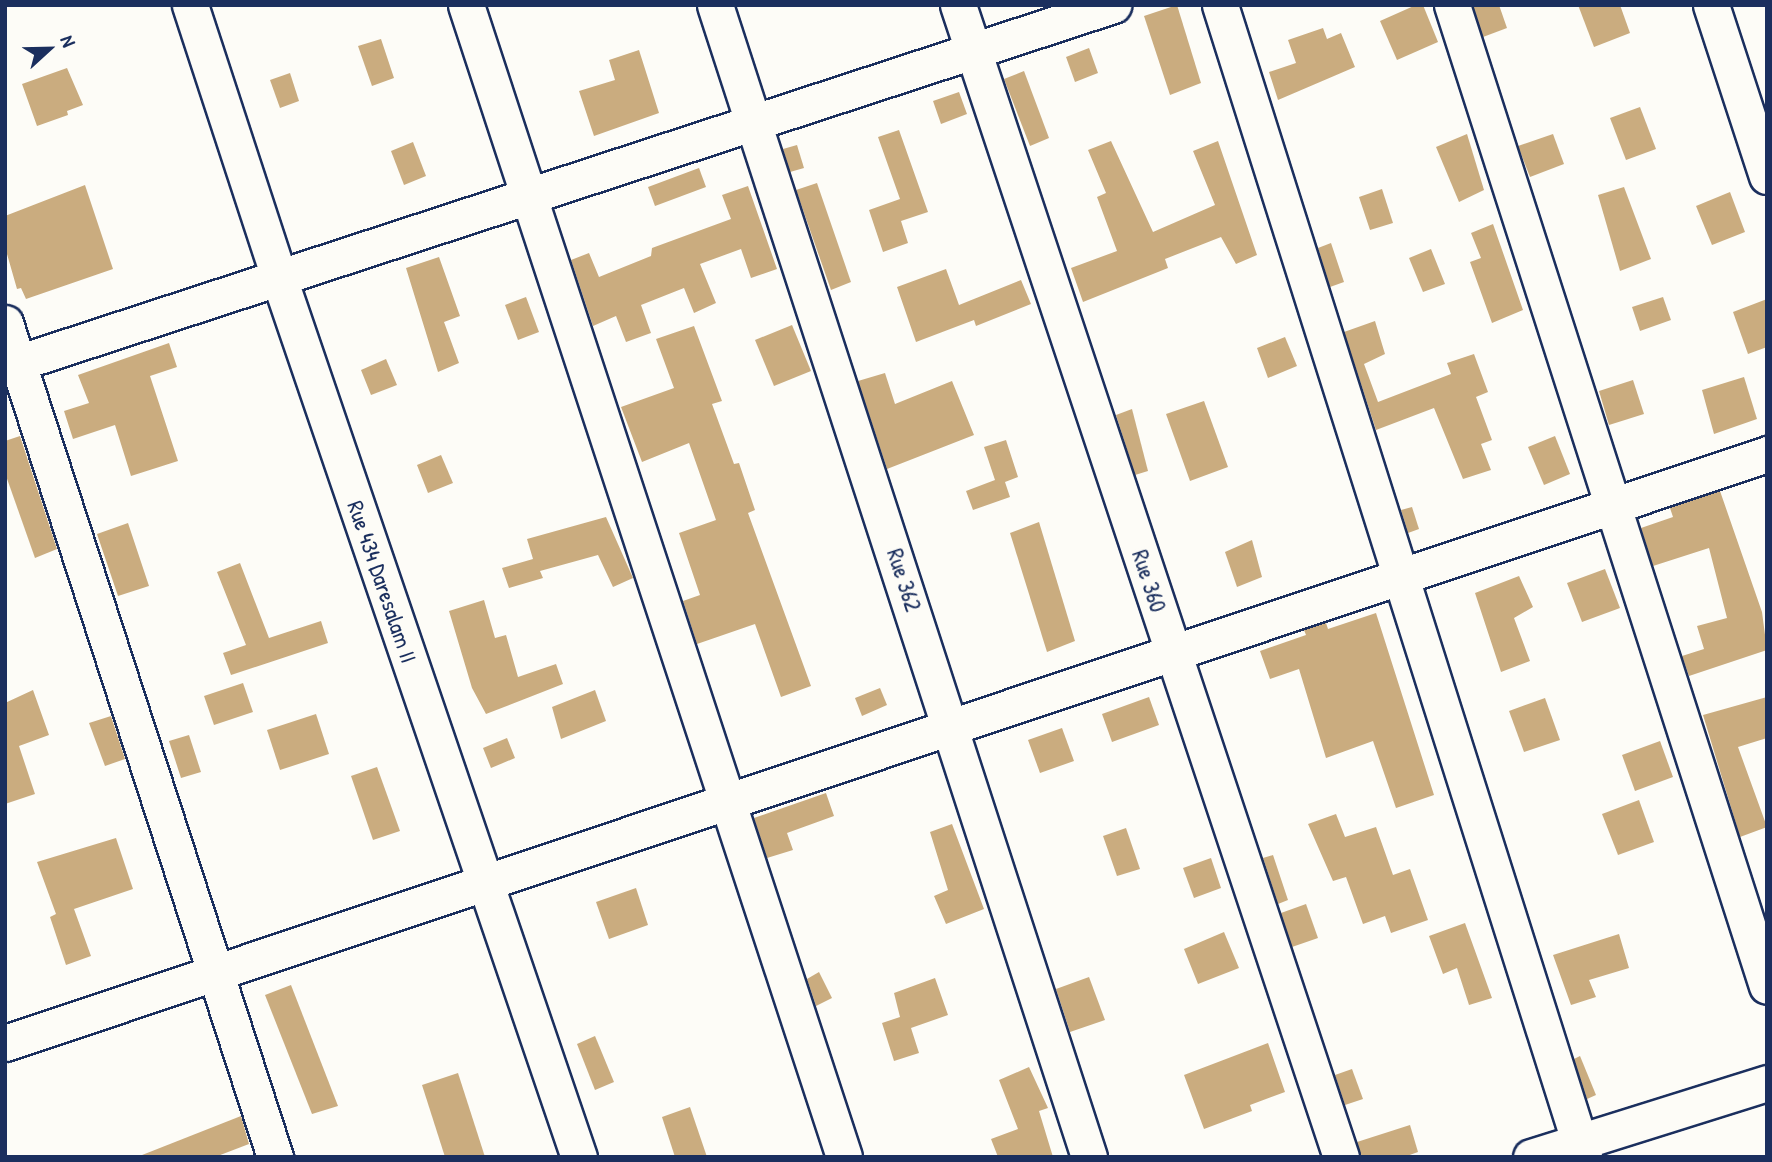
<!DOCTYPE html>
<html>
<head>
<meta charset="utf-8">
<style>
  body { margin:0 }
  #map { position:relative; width:1772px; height:1162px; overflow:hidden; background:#fdfcf7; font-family:"Patrick Hand",sans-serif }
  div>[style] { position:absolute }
  .building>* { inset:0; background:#caac7f }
  .roads { filter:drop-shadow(2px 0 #1b2f5e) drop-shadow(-2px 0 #1b2f5e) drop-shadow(0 2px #1b2f5e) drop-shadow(0 -2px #1b2f5e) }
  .minor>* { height:35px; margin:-17.5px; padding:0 17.5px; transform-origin:17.5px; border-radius:17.5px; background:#fdfcf7 }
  span { translate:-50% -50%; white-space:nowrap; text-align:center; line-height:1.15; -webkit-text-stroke:5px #fdfcf7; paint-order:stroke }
  .street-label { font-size:23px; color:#1b2f5e }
  .frame { position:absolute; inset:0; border:7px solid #1b2f5e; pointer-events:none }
  .north { position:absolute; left:14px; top:14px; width:70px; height:70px; -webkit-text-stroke:5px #fdfcf7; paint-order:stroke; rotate:68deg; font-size:19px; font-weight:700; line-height:28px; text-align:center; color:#1b2f5e }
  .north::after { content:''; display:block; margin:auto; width:24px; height:32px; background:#1b2f5e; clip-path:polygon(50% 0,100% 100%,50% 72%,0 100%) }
</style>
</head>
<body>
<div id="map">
  <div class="building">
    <i style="clip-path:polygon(1177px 5px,1201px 83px,1170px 95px,1144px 16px)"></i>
    <i style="clip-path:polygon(1416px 5px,1423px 5px,1438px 42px,1397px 60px,1380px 21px)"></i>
    <i style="clip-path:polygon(1473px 5px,1499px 5px,1507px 28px,1483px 37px)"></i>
    <i style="clip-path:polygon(1578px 5px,1620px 5px,1630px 33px,1594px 47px)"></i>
    <i style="clip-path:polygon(1323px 28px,1327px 39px,1341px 33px,1355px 67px,1278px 100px,1269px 72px,1296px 63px,1288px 40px)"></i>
    <i style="clip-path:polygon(381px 39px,394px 78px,372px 86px,358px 46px)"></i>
    <i style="clip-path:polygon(1089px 48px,1098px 73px,1075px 82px,1066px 57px)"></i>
    <i style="clip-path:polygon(639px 50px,659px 113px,594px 136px,579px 91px,615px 80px,609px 60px)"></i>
    <i style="clip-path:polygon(67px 68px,83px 105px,67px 111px,68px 115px,37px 126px,22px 84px)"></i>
    <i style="clip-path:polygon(1024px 71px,1049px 138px,1030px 146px,1004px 79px)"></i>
    <i style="clip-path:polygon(290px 73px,299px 101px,280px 108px,270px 80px)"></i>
    <i style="clip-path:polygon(959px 92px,967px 114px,941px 124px,933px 101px)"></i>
    <i style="clip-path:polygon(1640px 107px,1656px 149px,1626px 160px,1610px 118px)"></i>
    <i style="clip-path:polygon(899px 130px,928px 212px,901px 221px,908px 243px,883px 252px,869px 210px,900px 199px,878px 137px)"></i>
    <i style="clip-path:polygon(1467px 134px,1484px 190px,1459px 202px,1436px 147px)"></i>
    <i style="clip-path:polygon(1553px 134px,1564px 164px,1530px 177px,1518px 146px)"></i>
    <i style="clip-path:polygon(1111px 141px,1153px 232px,1215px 205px,1193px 151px,1218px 141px,1257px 255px,1236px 264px,1221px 237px,1165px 259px,1168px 268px,1083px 302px,1071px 268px,1117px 251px,1097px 197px,1106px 193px,1088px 150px)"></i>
    <i style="clip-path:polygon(413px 142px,426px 176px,404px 185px,391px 151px)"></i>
    <i style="clip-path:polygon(797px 145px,804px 168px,790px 172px,783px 149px)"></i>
    <i style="clip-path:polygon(699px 168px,706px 187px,655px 206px,648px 187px)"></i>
    <i style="clip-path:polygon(817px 183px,851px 282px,831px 290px,796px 190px)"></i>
    <i style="clip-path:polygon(85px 185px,113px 269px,26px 299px,21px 288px,17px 289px,5px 247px,5px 216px)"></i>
    <i style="clip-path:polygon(748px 186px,777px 269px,751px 278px,741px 249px,700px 264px,716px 303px,694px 313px,684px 288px,641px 305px,651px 333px,626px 342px,616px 316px,593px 326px,571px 260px,589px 253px,599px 277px,651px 256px,652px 248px,731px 219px,722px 195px)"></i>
    <i style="clip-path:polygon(1624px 187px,1651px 259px,1620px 271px,1598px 195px)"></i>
    <i style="clip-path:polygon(1382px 189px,1393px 223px,1370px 230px,1359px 197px)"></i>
    <i style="clip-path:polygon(1730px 192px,1745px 232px,1712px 245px,1696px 206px)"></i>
    <i style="clip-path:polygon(1493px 224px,1523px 310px,1492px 323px,1470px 262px,1481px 258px,1471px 233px)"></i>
    <i style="clip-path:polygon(1331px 243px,1344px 282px,1330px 287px,1318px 248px)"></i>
    <i style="clip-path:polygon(1431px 249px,1445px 284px,1423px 292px,1409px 258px)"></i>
    <i style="clip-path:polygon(439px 257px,460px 316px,444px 322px,459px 363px,438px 372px,406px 268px)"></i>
    <i style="clip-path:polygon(946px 269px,959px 305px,1021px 280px,1031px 304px,976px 326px,974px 320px,916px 342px,897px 287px)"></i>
    <i style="clip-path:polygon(526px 297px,539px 332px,518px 340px,505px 305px)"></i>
    <i style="clip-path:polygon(1663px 297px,1671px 320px,1640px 331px,1632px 307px)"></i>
    <i style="clip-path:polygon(1767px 299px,1767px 347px,1748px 354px,1733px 312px)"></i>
    <i style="clip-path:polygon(1375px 321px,1385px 354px,1364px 364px,1378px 402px,1451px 374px,1447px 363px,1474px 354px,1488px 392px,1476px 397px,1492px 440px,1481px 444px,1491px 470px,1463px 479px,1434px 408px,1376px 430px,1344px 332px)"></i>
    <i style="clip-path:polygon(792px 325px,811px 371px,774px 386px,755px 340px)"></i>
    <i style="clip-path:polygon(694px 326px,722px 401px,712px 404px,734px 464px,739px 463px,755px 510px,748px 513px,811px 686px,781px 697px,755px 624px,697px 644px,683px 601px,700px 595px,679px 533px,716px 520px,689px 443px,642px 462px,621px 407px,674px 388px,656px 339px)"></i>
    <i style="clip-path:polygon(1285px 337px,1297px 366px,1268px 378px,1257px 348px)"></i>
    <i style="clip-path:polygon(169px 343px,177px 367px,150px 376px,178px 461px,131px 476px,115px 425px,73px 439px,64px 411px,89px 403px,78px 375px)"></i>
    <i style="clip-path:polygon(386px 359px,397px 385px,371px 395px,361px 370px)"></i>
    <i style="clip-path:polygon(885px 373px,895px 404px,952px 381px,974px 435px,887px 469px,858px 381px)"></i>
    <i style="clip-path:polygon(1744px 377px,1757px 419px,1714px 434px,1702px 390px)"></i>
    <i style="clip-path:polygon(1633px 380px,1644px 414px,1609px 425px,1599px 391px)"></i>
    <i style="clip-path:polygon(1204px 401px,1228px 467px,1190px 481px,1166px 414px)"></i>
    <i style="clip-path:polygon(1132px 409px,1148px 471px,1135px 475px,1116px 415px)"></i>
    <i style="clip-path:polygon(20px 436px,57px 549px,35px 558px,5px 473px,5px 441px)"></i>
    <i style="clip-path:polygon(1555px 436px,1570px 474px,1544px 485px,1528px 447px)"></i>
    <i style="clip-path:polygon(1006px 440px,1018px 477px,1005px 482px,1010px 497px,973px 510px,966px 491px,995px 480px,984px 447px)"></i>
    <i style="clip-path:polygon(441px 455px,453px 483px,428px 493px,417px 465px)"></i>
    <i style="clip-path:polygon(1720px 491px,1762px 612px,1767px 650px,1689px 676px,1682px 656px,1704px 649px,1697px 626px,1727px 618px,1709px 548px,1653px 566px,1641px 528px,1673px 517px,1670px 508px)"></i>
    <i style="clip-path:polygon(1412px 507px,1419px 529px,1408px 533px,1401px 510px)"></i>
    <i style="clip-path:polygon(606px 517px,633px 578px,613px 587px,598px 555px,540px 571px,543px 578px,509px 588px,502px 568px,533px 559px,527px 539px)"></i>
    <i style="clip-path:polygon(1039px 522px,1075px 641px,1047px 652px,1010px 533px)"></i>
    <i style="clip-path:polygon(128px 523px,149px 586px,118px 596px,97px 534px)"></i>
    <i style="clip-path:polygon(1252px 540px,1262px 577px,1237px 587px,1225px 552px)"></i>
    <i style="clip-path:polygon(240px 563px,269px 638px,321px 621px,328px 643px,231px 675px,223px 653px,246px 645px,217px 572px)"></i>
    <i style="clip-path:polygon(1605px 569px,1620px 608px,1582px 622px,1567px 583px)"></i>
    <i style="clip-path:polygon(1519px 576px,1533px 607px,1514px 618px,1530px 661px,1501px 672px,1475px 593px)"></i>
    <i style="clip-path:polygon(484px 600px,495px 638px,506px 635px,518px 677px,556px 664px,563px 684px,486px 714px,472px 688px,449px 611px)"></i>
    <i style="clip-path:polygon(1376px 613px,1434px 795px,1396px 808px,1373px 741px,1326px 758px,1299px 669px,1270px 679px,1260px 651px,1306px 635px,1304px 630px,1326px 623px,1328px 629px)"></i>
    <i style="clip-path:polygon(243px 683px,253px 712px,214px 725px,204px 696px)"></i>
    <i style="clip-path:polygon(880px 688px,887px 705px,862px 716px,855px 698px)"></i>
    <i style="clip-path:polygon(33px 690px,49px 735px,19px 746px,35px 794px,5px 804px,5px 703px)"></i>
    <i style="clip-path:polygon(595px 690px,606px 721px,561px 739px,552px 707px)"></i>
    <i style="clip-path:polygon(1149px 697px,1159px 725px,1112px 742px,1102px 714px)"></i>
    <i style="clip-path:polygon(1767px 697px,1767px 738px,1738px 747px,1767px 827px,1740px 837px,1703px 715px)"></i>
    <i style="clip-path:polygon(1545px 698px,1560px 740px,1524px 752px,1509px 711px)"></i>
    <i style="clip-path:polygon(316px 714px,329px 754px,280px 770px,267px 730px)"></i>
    <i style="clip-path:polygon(111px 716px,125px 759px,105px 766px,89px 723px)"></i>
    <i style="clip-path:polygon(1062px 728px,1074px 761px,1040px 773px,1028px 740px)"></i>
    <i style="clip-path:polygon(189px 735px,201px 772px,181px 778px,169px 741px)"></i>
    <i style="clip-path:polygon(507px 738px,515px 758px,491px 768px,483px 748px)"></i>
    <i style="clip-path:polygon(1660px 741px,1673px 777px,1635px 791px,1622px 755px)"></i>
    <i style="clip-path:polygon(377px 767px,400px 831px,373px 840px,351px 776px)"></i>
    <i style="clip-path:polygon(826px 793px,834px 816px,787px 833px,793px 850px,767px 858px,754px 818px)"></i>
    <i style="clip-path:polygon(1639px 800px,1654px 842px,1618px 855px,1602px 814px)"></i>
    <i style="clip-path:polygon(1336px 814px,1345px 837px,1376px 827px,1393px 875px,1410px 869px,1428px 920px,1391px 933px,1385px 916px,1363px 924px,1346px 877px,1333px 881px,1308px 824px)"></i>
    <i style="clip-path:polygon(952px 824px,984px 909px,946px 924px,934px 896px,948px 890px,930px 832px)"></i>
    <i style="clip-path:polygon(1126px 828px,1140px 869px,1117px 876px,1103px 836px)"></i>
    <i style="clip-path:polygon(116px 838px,133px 889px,74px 909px,91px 956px,66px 965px,50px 917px,56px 914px,37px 862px)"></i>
    <i style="clip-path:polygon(1273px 855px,1288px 900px,1278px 904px,1263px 858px)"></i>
    <i style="clip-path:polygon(1211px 858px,1221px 888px,1194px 898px,1183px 868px)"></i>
    <i style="clip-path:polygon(636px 888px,648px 925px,609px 939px,596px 902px)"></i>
    <i style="clip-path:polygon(1306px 904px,1318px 938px,1292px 947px,1281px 913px)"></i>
    <i style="clip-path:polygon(1465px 923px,1492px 998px,1469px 1005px,1457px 968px,1443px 974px,1429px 936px)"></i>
    <i style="clip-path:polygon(1224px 932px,1239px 968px,1198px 984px,1184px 949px)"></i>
    <i style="clip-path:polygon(1619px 934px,1629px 968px,1589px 980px,1596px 997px,1571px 1005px,1553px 955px)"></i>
    <i style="clip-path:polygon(819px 972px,832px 998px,816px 1006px,807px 979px)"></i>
    <i style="clip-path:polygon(1089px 977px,1105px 1020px,1070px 1032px,1056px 989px)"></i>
    <i style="clip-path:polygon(935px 978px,948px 1015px,911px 1028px,919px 1053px,894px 1061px,882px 1023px,900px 1017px,894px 993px)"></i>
    <i style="clip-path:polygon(291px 985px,338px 1106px,312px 1114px,265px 995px)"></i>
    <i style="clip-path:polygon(595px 1036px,614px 1082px,595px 1090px,577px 1044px)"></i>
    <i style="clip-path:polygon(1268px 1043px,1285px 1092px,1250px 1105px,1252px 1111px,1204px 1129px,1184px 1075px)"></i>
    <i style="clip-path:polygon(1580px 1056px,1596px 1095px,1587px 1099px,1574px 1059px)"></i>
    <i style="clip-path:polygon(1029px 1067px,1048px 1108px,1039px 1111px,1053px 1157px,998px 1157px,991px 1139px,1018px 1129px,999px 1080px)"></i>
    <i style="clip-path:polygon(1352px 1069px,1363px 1099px,1345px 1105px,1335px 1075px)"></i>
    <i style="clip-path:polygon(458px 1073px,485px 1157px,445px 1157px,422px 1085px)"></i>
    <i style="clip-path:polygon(690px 1107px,707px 1157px,675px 1157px,662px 1117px)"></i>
    <i style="clip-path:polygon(241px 1116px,249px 1144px,215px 1157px,137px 1157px)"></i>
    <i style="clip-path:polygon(1410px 1125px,1418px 1152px,1404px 1157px,1361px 1157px,1357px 1142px)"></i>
  </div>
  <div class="roads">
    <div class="minor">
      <i style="left:190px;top:5px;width:287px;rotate:71.9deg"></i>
      <i style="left:279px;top:278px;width:929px;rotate:71.16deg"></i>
      <i style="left:466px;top:5px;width:1212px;rotate:71.83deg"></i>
      <i style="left:715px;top:5px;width:1211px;rotate:72.01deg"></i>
      <i style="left:958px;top:5px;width:1214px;rotate:71.61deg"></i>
      <i style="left:1220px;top:5px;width:1208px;rotate:72.46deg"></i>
      <i style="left:1452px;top:5px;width:1030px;rotate:72.2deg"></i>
      <i style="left:1711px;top:5px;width:180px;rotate:71.9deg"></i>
      <i style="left:5px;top:323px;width:877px;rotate:72.06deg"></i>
      <i style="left:5px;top:367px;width:1166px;rotate:-18.09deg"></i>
      <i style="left:5px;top:1043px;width:1858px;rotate:-18.48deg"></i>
      <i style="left:1531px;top:1157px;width:247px;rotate:-17.4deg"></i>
    </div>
  </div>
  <div class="street-label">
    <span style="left:904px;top:580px;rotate:72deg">Rue 362</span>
    <span style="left:1149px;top:581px;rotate:72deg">Rue 360</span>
    <span style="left:382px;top:582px;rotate:71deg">Rue 434 Daresalam II</span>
  </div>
  <div class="frame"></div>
  <div class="north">N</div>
</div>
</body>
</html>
